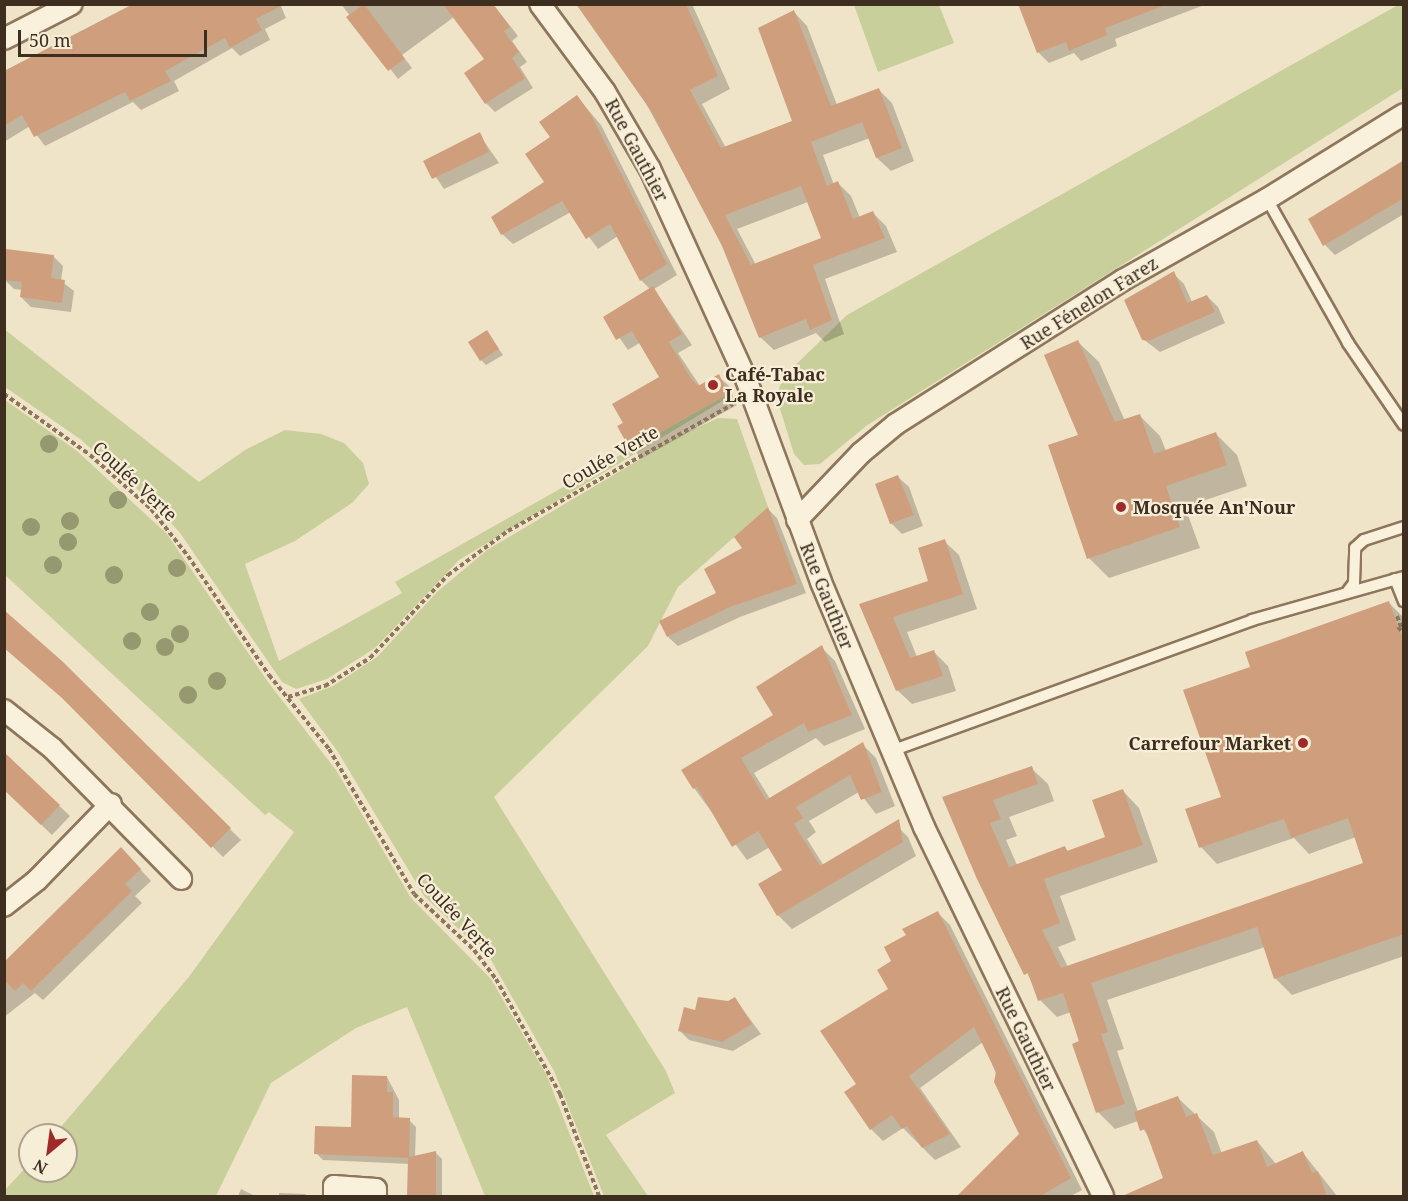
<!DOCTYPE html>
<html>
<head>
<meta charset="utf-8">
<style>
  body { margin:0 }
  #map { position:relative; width:1408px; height:1201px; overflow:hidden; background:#f0e4c8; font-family:"Noto Serif",serif }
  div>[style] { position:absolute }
  .green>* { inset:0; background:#c9cf9b }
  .shadow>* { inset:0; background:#0003 }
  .building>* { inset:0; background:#cf9f7d }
  .path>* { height:4px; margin-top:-2px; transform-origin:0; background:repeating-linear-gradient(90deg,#8d765c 0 4.5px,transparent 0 7.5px) }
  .roads { filter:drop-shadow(2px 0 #8d765c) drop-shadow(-2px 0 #8d765c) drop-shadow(0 2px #8d765c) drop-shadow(0 -2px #8d765c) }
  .lane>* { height:10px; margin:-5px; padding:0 5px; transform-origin:5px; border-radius:5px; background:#faf1dc }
  .street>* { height:20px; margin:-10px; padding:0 10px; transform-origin:10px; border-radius:10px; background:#faf1dc }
  .trees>* { width:18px; height:18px; margin:-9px; border-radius:50%; background:#96986f }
  .dots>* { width:16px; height:16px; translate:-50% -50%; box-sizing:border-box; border:3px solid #f7eed8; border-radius:50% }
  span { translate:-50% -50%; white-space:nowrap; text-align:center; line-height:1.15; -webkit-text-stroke:4.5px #f7eed8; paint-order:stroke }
  .street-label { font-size:18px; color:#3d2e20 }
  .poi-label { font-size:18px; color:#3d2e20; font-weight:700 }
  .left { translate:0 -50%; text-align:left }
  .right { translate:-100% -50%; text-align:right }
  .frame { position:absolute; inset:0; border:6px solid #3d2e20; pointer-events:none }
  .north { position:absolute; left:18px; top:1123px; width:60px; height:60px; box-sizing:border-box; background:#f7eed8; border:2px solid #ada18e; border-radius:50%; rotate:209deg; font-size:16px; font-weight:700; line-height:24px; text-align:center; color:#3d2e20 }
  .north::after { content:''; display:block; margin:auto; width:21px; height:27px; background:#9e2a2b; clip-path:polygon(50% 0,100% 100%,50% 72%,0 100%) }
  .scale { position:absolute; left:18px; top:30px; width:189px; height:27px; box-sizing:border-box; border:3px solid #3d2e20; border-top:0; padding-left:8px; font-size:18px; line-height:21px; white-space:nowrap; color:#3d2e20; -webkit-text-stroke:4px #f7eed8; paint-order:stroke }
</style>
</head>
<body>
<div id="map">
  <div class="green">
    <i style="clip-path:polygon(854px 5px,939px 5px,954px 43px,878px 72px)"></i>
    <i style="clip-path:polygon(1398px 5px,1403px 5px,1403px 88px,866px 426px,820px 464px,804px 465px,794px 454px,776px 396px,784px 376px,847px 315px)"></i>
    <i style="clip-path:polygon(4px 329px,199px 482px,245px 450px,285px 430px,321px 434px,344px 443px,363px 463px,369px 484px,352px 503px,295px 541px,245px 564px,279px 661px,402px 593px,395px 582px,728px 394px,729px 397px,459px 560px,375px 648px,327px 679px,296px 689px,282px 682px,180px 533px,154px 504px,80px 439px,5px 387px)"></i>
    <i style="clip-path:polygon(5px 400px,77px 451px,167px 534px,268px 682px,336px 770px,411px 898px,491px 979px,547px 1076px,594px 1196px,485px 1196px,407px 1007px,356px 1028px,271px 1083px,216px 1196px,5px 1196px,5px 1190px,30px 1163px,30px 1171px,66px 1171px,66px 1135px,54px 1135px,188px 978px,294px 832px,269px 812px,265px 815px,5px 575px)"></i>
    <i style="clip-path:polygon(718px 418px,737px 419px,768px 507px,678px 587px,648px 646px,494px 797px,666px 1071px,675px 1093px,606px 1135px,648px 1196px,604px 1196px,554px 1071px,491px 960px,424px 896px,338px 752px,299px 699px,333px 686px,377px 657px,437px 592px,487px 550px,681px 435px)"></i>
  </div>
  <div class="shadow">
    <i style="clip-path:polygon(280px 4px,286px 18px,265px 29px,270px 40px,240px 56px,232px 48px,174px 81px,179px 91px,141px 110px,133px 102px,45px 146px,30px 126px,4px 142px,4px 73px)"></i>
    <i style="clip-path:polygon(341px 4px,493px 4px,518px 36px,512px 41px,527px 62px,520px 67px,533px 88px,495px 112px,486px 103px,486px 60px,454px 17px,402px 55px,412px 68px,398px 79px)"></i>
    <i style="clip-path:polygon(evenodd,578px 4px,692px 4px,730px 89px,702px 104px,726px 148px,794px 122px,794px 12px,807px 26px,837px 105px,879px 90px,892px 103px,914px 161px,891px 171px,877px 158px,870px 138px,823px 155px,834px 185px,838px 183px,851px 196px,860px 218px,873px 213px,886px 226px,897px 252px,825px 279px,844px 334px,825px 342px,816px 333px,774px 350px,760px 337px,723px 246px,635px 83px,578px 4px,808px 202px,823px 239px,756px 265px,737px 229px,808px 202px)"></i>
    <i style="clip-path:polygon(1088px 4px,1207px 4px,1115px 39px,1117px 46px,1081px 61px,1074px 53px,1049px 63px,1038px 52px)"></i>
    <i style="clip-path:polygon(577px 97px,601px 125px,677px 275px,654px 289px,692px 345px,678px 353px,700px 386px,718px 376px,729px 386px,737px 405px,641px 459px,619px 427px,661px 377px,641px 342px,628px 350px,605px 317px,650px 289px,641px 280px,618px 236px,598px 249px,571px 212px,513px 244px,502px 234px,546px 182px,552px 137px)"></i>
    <i style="clip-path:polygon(479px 134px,499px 163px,444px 189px,425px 161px)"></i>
    <i style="clip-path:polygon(1404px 162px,1404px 214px,1335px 255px,1325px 245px)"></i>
    <i style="clip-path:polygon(53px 256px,63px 266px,61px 281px,74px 291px,71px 312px,31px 307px,21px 297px,22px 290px,14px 289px,4px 279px)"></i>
    <i style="clip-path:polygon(1173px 273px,1184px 284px,1192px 302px,1207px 296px,1218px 307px,1225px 323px,1160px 352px,1143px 339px)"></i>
    <i style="clip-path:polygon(487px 332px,503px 355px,486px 365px,481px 360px)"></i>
    <i style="clip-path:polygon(1078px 342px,1099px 362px,1125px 421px,1140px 416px,1160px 436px,1166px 451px,1216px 434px,1237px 455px,1247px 486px,1185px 507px,1200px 548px,1109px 578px,1089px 558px)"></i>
    <i style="clip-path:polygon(898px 477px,909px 487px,923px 526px,902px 534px,891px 523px)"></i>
    <i style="clip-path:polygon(768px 509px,777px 518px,806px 593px,740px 617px,678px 646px,668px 637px,718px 593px)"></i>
    <i style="clip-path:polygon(944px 541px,959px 555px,977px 609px,907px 632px,917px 657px,934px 652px,948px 666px,956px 691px,912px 704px,897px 690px,861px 605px,930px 582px)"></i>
    <i style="clip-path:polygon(1389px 603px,1404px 618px,1404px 956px,1292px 995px,1275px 978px,1265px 947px,1107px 1000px,1124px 1049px,1117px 1051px,1138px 1112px,1178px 1098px,1214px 1132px,1222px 1154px,1257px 1141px,1276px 1164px,1303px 1153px,1337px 1196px,1153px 1196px,1165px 1179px,1150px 1139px,1138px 1121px,1115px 1129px,1098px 1112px,1071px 1012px,1057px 1017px,1040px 1000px,945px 800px,1031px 768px,1048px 784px,1054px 801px,1009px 817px,1017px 836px,1006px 840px,1017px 865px,1064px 847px,1069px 852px,1107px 838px,1123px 791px,1139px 808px,1158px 862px,1060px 896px,1076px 940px,1058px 947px,1068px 967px,1365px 864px,1356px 837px,1309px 854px,1294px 838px,1217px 864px,1201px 847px,1223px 798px,1252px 668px)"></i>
    <i style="clip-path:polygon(821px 647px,835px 661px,865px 729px,824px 746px,816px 738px,754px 773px,770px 799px,862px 744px,876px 758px,895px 806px,876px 814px,859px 792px,809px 821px,816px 832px,807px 839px,824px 866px,894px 823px,908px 837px,916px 856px,792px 929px,778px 915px,784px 870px,770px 847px,747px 860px,694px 788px,775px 715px)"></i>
    <i style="clip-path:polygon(61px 662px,241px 840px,223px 857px,74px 708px)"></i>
    <i style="clip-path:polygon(4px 754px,70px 816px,52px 835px,4px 789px)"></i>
    <i style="clip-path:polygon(132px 860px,151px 881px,135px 896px,142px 903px,43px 1000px,35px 993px,4px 1017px,4px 964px)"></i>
    <i style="clip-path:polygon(938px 913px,950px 925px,1082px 1190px,1071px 1196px,967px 1196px,1021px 1134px,983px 1042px,920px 1088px,961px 1147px,935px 1160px,903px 1128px,883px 1141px,871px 1129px,858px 1084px,890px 989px,893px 962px,908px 936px)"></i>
    <i style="clip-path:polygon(735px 999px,761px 1034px,733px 1051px,689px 1040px,679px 1030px,696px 1012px)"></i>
    <i style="clip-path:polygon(387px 1077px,399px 1100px,399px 1119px,409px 1120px,416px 1127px,415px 1157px,435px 1152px,442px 1159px,442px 1196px,409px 1196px,410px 1164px,323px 1160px,316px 1153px,353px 1129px)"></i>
    <i style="clip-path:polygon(241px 1189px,255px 1196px,238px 1196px)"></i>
    <i style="clip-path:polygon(279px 1193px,305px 1194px,308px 1196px,279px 1196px)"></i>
  </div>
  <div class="building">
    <i style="clip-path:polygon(133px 4px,285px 4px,256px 19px,262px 30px,230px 48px,225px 38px,165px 71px,171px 81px,130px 101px,125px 92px,34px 137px,22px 115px,4px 126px,4px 71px)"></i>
    <i style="clip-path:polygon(364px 4px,405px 59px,388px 71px,346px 17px)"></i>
    <i style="clip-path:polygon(443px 4px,493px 4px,510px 27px,504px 31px,519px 52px,512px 58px,525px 78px,485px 104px,464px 73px,484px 59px)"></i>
    <i style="clip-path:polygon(evenodd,576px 4px,686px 4px,718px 76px,690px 90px,721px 148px,792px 121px,758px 28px,794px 10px,831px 106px,879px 88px,902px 148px,876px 158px,862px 122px,811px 142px,827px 186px,838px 181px,853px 219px,873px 211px,885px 238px,813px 265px,832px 320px,810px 330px,806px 319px,759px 338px,722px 246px,651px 111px,576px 4px,801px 186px,821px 238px,751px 265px,725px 215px,801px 186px)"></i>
    <i style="clip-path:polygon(1018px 4px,1163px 4px,1163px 6px,1105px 28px,1107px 35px,1069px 51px,1066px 42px,1037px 53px)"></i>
    <i style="clip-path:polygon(577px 95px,590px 113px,667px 264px,640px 281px,610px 224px,586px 239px,562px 201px,501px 235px,491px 217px,544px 182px,525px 154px,550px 137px,539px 122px)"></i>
    <i style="clip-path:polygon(480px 132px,489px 152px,432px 179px,423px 161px)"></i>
    <i style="clip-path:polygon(1404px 160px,1404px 198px,1323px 246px,1308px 219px)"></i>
    <i style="clip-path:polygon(6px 249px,54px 255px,51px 278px,65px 280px,62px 303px,20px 297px,22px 282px,4px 280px)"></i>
    <i style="clip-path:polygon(1174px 271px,1187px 303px,1207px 295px,1215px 312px,1148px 341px,1142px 340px,1124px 300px)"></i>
    <i style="clip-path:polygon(653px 286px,682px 334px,669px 342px,690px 377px,698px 386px,719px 374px,728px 394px,630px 449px,617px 426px,623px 423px,612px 404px,659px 377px,632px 331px,616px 340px,603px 317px)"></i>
    <i style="clip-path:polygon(487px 330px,499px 349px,480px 361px,468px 342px)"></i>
    <i style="clip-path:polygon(1078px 340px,1115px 422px,1140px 414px,1154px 454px,1216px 432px,1227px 465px,1166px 486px,1180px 527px,1087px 559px,1048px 445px,1078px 435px,1044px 355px)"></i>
    <i style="clip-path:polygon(898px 475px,914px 515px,890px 524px,875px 484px)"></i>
    <i style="clip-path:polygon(768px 507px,797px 584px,730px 607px,667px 637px,659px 621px,716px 593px,704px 569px,742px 548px,734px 537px)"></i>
    <i style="clip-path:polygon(945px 539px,963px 594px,893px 617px,910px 658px,934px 650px,943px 676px,896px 691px,859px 604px,928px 581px,918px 548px)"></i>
    <i style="clip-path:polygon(1389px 601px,1404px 643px,1404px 934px,1274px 979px,1257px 927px,1091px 983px,1108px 1032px,1101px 1034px,1125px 1104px,1096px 1113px,1072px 1044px,1079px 1041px,1063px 993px,1038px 1001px,1028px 973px,1024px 975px,977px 879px,942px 797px,1032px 766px,1038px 784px,993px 800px,1001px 819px,990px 823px,1009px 867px,1065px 846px,1067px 851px,1105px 837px,1092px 800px,1123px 789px,1143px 845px,1044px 879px,1060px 923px,1042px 930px,1061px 968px,1363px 863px,1348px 818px,1291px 838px,1284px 819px,1199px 848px,1185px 809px,1221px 797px,1183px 690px,1250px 667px,1245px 652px)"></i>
    <i style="clip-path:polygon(4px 610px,62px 661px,231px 828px,211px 848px,62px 698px,4px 648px)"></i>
    <i style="clip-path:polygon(822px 645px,852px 715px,808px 732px,804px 723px,741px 758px,766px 800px,863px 742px,882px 792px,861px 800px,850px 775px,796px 807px,803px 818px,794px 824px,820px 866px,899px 819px,903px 842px,777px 916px,758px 884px,782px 870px,758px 831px,732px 847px,697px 787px,693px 789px,681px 770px,773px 715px,756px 687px)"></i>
    <i style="clip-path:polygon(4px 752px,60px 805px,41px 825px,4px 790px)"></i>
    <i style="clip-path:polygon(121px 847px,141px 869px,125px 884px,132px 891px,31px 991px,23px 983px,15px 991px,4px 980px,4px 962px)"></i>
    <i style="clip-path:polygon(938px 911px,1071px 1178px,1039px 1197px,956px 1197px,1019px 1134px,994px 1082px,996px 1072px,974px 1027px,909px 1076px,950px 1134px,922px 1148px,907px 1126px,902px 1129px,892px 1115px,870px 1130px,844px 1092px,856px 1084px,820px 1031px,888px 989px,877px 970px,891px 961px,884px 947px,906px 935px,902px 929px)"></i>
    <i style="clip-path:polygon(698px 997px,728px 1001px,735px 997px,752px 1024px,722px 1042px,678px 1031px,684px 1007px,695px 1010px)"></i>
    <i style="clip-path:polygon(352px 1075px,387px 1076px,387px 1092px,393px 1092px,393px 1117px,410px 1118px,409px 1157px,436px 1151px,436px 1197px,407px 1197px,408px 1158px,314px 1154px,315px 1126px,351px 1127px)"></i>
    <i style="clip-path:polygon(1178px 1096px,1186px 1117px,1197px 1113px,1213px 1155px,1257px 1140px,1267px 1167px,1303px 1151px,1312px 1173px,1318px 1171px,1327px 1197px,1120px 1197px,1163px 1178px,1145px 1129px,1140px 1131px,1134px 1112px)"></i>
  </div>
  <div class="path">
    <i style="left:4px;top:394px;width:105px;rotate:35.3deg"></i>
    <i style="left:90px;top:455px;width:81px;rotate:41.5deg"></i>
    <i style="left:151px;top:509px;width:60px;rotate:51.8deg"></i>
    <i style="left:188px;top:556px;width:144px;rotate:55.8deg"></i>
    <i style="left:269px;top:675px;width:95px;rotate:51deg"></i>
    <i style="left:329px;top:749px;width:168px;rotate:59.6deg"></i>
    <i style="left:414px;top:894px;width:82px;rotate:43deg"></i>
    <i style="left:474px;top:950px;width:36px;rotate:53deg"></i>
    <i style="left:496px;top:979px;width:132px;rotate:60.9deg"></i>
    <i style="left:560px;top:1094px;width:109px;rotate:69.1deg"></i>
    <i style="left:1397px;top:616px;width:12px;rotate:70deg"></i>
    <i style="left:1398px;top:627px;width:9px;rotate:49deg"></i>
    <i style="left:288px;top:697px;width:39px;rotate:-17deg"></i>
    <i style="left:325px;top:686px;width:53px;rotate:-31.9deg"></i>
    <i style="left:370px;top:658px;width:114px;rotate:-46.8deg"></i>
    <i style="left:448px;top:575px;width:74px;rotate:-36.3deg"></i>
    <i style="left:508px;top:531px;width:258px;rotate:-29.4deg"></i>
  </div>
  <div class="roads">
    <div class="lane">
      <i style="left:1267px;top:199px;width:165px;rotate:60.6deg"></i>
      <i style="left:1348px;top:343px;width:99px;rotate:55.7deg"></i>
      <i style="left:1395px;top:579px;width:24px;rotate:68deg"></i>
      <i style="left:1348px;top:591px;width:10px;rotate:-53deg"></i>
      <i style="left:1354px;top:583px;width:35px;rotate:-88deg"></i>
      <i style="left:1355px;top:548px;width:12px;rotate:-42deg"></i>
      <i style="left:1364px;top:540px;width:42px;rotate:-18deg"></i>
      <i style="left:891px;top:751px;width:384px;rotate:-19.9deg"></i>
      <i style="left:1252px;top:620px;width:158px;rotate:-15.8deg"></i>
    </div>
    <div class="street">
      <i style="left:540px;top:4px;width:109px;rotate:53.5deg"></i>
      <i style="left:605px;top:92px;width:89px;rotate:59.7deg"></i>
      <i style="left:650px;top:169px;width:231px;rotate:65.4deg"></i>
      <i style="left:746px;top:379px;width:216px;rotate:69.7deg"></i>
      <i style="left:821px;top:582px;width:266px;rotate:67.2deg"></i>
      <i style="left:924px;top:827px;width:410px;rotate:64.1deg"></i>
      <i style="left:4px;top:39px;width:76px;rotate:-27.2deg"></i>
      <i style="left:797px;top:520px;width:93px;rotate:-46.3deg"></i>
      <i style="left:861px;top:453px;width:45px;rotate:-39.6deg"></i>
      <i style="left:896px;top:424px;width:269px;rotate:-32.4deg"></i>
      <i style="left:1123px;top:280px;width:165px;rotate:-29.4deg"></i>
      <i style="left:1267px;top:199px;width:161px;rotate:-31.8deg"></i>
      <i style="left:4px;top:710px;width:61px;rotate:38.4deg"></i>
      <i style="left:52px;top:748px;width:184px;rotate:45.4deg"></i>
      <i style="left:4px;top:906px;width:42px;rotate:-38.2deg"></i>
      <i style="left:37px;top:880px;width:106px;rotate:-45.8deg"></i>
      <i style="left:334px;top:1196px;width:10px;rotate:-90deg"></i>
      <i style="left:334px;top:1186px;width:42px;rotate:4.1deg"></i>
      <i style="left:376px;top:1189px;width:7px;rotate:90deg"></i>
    </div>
  </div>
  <div class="trees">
    <i style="left:49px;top:444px"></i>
    <i style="left:118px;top:500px"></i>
    <i style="left:70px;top:521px"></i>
    <i style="left:31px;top:527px"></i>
    <i style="left:68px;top:542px"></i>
    <i style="left:53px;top:565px"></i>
    <i style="left:177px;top:568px"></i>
    <i style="left:114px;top:575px"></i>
    <i style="left:150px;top:612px"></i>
    <i style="left:180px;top:634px"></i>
    <i style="left:132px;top:641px"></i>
    <i style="left:165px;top:647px"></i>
    <i style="left:217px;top:681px"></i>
    <i style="left:188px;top:695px"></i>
  </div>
  <div class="dots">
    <i style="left:713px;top:385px;background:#9e2a2b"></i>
    <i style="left:1121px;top:507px;background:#9e2a2b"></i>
    <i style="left:1303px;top:743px;background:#9e2a2b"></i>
  </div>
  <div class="street-label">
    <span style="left:637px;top:150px;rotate:62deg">Rue Gauthier</span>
    <span style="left:1089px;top:303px;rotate:-32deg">Rue Fénelon Farez</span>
    <span style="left:610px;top:457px;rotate:-30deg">Coulée Verte</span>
    <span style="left:135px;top:481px;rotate:43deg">Coulée Verte</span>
    <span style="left:827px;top:596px;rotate:68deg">Rue Gauthier</span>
    <span style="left:457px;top:915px;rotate:47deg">Coulée Verte</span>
    <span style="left:1026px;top:1039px;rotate:64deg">Rue Gauthier</span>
  </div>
  <div class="poi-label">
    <span class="left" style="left:725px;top:385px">Café-Tabac<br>La Royale</span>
    <span class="left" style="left:1133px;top:507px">Mosquée An'Nour</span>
    <span class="right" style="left:1291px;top:743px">Carrefour Market</span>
  </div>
  <div class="frame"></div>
  <div class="north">N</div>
  <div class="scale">50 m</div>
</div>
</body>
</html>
